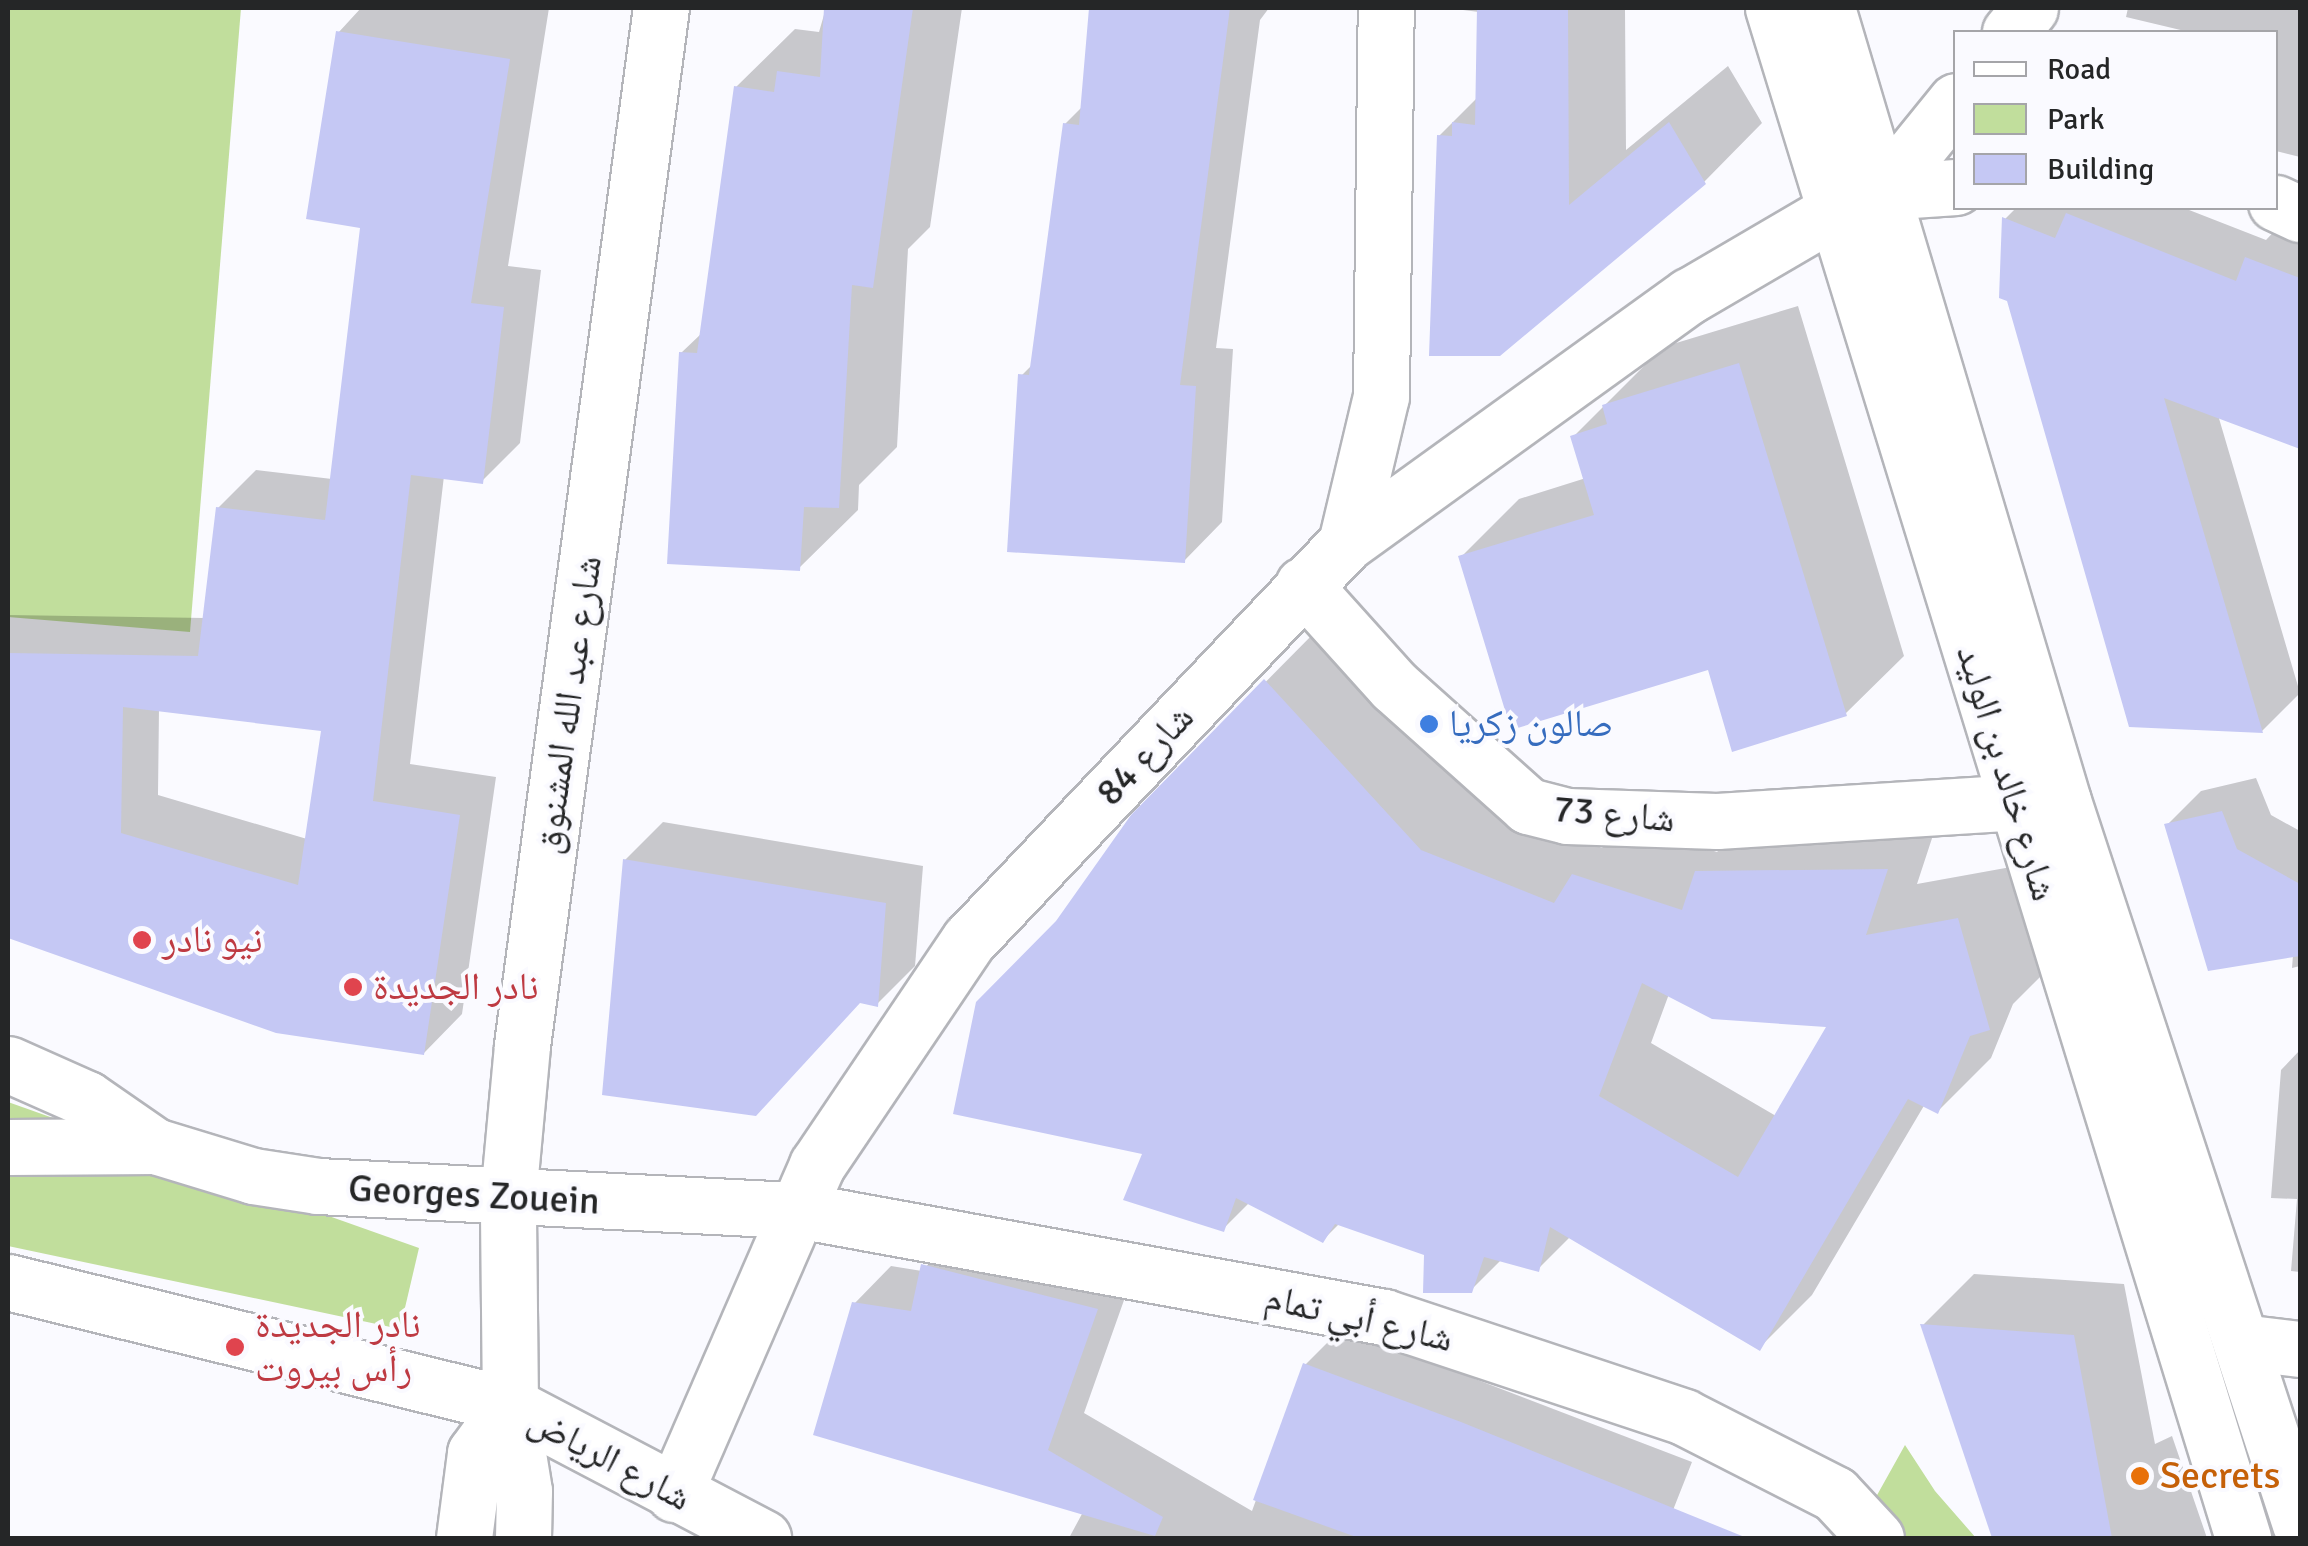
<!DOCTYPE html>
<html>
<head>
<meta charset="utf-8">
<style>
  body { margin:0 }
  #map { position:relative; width:2308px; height:1546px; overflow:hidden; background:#fafaff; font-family:Signika,"Noto Naskh Arabic",sans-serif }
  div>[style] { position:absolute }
  .green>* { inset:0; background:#c1de9c }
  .shadow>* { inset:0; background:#0003 }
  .building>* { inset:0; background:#c5c8f4 }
  .roads { filter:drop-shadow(2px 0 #b4b5ba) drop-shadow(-2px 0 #b4b5ba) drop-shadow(0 2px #b4b5ba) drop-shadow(0 -2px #b4b5ba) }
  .street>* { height:55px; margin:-27.5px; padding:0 27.5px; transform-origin:27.5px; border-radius:27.5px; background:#fff }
  .secondary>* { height:55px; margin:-27.5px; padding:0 27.5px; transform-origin:27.5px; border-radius:27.5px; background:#fff }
  .dots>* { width:28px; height:28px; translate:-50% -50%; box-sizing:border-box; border:5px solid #fafaff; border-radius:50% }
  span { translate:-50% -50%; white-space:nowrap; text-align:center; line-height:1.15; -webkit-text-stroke:8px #fafaff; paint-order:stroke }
  .street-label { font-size:38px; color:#252627 }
  .shop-label { font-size:38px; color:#366cbe }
  .left { translate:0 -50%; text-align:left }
  .health-label { font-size:38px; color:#be3a42 }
  .food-label { font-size:38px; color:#c56008 }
  .frame { position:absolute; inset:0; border:10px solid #252627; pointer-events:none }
  .legend { position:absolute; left:1953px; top:30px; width:325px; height:180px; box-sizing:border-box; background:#fafaff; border:2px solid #a5a5a9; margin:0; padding:12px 18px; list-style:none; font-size:30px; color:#252627 }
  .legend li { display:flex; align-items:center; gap:20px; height:50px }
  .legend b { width:50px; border:2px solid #a5a5a9 }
</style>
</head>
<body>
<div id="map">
  <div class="green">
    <i style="clip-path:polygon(8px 8px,241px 8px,190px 632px,8px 617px)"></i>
    <i style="clip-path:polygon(8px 1102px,419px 1248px,400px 1329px,8px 1246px)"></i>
    <i style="clip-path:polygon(1905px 1445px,1935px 1491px,1976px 1538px,1860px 1538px,1857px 1531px)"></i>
  </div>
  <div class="shadow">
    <i style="clip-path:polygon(evenodd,361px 8px,549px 8px,508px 266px,541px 270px,520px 443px,482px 481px,444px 476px,410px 764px,496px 777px,462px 1014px,424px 1053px,276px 1030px,8px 935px,8px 615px,205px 618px,218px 508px,256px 470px,332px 479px,363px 226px,338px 33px,361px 8px,159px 709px,324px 729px,307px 839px,158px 795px,159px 709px)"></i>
    <i style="clip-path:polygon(826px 8px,962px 8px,930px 227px,908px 249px,897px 447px,859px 485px,858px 510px,799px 568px,681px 353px,702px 333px,736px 87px,795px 29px,819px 32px)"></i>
    <i style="clip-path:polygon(1091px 8px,1269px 8px,1260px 20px,1216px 348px,1233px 349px,1222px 522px,1184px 561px,1021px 376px,1034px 363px,1065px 124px,1083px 106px)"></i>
    <i style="clip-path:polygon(1447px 8px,1625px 8px,1626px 150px,1728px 66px,1762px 123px,1704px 182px,1499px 354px,1439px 136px,1478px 97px,1479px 12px)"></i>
    <i style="clip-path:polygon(2128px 8px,2300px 8px,2300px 157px,2276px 151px,2276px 32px,2189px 32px,2126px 17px)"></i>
    <i style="clip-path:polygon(2016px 208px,2184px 208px,2266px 240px,2285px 220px,2300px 226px,2300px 446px,2218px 415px,2300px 693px,2262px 731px,2005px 219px)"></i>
    <i style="clip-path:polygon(1798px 306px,1904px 656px,1845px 714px,1709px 667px,1461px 557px,1519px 499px,1586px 478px,1573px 437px,1663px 347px)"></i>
    <i style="clip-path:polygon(evenodd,1319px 628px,1475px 797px,1602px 848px,1627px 822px,1717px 852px,1750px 819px,1939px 817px,1917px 884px,2011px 867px,2042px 975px,2013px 1004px,1991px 1058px,1938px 1111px,1925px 1104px,1812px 1295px,1759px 1348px,1570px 1237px,1538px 1269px,1502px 1259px,1471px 1290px,1427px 1254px,1340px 1223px,1323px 1240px,1250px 1202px,1223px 1229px,1146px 1153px,1058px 922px,1133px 816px,1319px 628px,1669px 994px,1830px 1025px,1776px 1116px,1651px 1043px,1669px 994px)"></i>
    <i style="clip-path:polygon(2256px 778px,2271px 815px,2300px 831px,2300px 966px,2292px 968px,2293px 955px,2167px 825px,2201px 791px)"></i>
    <i style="clip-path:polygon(663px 822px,923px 866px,915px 966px,877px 1004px,861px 1001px,625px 860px)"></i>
    <i style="clip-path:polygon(2300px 1050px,2300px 1272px,2291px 1271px,2297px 1199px,2271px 1198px,2281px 1070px)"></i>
    <i style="clip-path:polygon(960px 1229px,1134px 1272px,1084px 1413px,1252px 1511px,1305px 1365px,1342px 1328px,1692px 1462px,1662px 1538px,1069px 1538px,1083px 1512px,854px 1304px,891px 1266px,922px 1271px)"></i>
    <i style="clip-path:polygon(1974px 1274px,2124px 1284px,2155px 1444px,2172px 1436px,2207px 1538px,1995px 1538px,1923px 1325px)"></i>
  </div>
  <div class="building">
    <i style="clip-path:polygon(824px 8px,913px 8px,873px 288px,852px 285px,839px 508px,804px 507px,800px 571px,667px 564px,679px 352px,697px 353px,734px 86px,774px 92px,777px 71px,820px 77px)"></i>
    <i style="clip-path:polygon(1089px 8px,1230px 8px,1180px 385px,1196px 386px,1185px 563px,1007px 552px,1018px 374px,1029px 375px,1063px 123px,1079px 125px)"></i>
    <i style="clip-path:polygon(1477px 8px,1568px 8px,1569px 205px,1669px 122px,1706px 184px,1500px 356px,1429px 356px,1437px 135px,1452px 136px,1452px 122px,1475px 125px)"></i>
    <i style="clip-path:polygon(evenodd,336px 31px,510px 59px,471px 303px,504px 307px,483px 484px,411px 475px,373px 801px,460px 815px,424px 1055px,276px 1033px,8px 938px,8px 653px,198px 656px,216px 507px,325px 520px,360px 228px,306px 219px,336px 31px,123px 707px,321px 731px,298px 885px,121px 833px,123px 707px)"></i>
    <i style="clip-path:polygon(2066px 213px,2236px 281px,2245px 257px,2300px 278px,2300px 449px,2164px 398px,2263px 733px,2129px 727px,2007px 301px,1999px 298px,2002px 217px,2055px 238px)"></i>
    <i style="clip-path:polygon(1739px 363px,1847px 716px,1732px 752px,1708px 670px,1511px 730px,1458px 556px,1594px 515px,1570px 436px,1607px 424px,1602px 405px)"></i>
    <i style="clip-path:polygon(evenodd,1264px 679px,1421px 850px,1554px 903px,1572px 874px,1682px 910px,1695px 871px,1888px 869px,1866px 935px,1958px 918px,1990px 1030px,1970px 1036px,1938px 1114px,1908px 1099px,1760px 1351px,1550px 1227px,1539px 1272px,1484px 1257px,1472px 1293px,1423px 1293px,1424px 1255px,1335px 1224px,1323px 1243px,1236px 1198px,1224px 1232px,1123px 1200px,1142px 1154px,953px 1114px,976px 1002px,1056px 921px,1131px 815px,1264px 679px,1642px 983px,1712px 1019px,1826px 1027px,1738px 1177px,1599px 1096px,1642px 983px)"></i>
    <i style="clip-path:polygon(2222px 811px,2237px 849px,2300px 884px,2300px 956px,2208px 971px,2164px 824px)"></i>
    <i style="clip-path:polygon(623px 859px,886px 903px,878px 1007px,860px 1003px,756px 1116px,602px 1095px)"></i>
    <i style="clip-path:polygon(921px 1264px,1098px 1309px,1048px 1450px,1163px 1517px,1155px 1536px,813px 1435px,852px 1302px,911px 1311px)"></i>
    <i style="clip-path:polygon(1920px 1324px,2074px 1335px,2112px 1538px,1992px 1538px)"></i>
    <i style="clip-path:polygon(1303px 1363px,1461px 1422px,1747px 1538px,1359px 1538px,1253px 1500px)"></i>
  </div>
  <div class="roads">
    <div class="street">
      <i style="left:2010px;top:32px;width:31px;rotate:-50deg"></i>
      <i style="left:1882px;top:192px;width:117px;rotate:-50.9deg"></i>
      <i style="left:1882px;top:192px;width:74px;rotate:-3.9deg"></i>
      <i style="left:2276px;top:203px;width:26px;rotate:25deg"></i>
      <i style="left:1346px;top:543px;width:151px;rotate:-76.6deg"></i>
      <i style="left:1381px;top:396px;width:388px;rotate:-89.3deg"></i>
      <i style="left:1303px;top:585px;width:136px;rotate:48deg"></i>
      <i style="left:1394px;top:686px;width:180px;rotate:41.8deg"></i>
      <i style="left:1528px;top:806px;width:40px;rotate:14.4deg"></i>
      <i style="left:1567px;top:816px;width:150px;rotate:1.9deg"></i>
      <i style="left:1717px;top:821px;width:299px;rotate:-3.6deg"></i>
      <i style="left:8px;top:1064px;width:86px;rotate:23.9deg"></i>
      <i style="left:87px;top:1099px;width:83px;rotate:34.7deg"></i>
      <i style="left:155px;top:1146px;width:102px;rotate:17deg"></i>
      <i style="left:253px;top:1176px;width:66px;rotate:8.7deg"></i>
      <i style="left:318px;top:1186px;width:481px;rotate:2.9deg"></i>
      <i style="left:798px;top:1210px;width:596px;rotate:10.35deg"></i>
      <i style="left:1384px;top:1317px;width:316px;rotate:18.4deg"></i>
      <i style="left:1684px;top:1417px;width:169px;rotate:27deg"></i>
      <i style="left:1835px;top:1494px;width:60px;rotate:47deg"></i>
      <i style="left:8px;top:1147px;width:147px;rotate:-0.4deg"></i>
      <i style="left:8px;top:1282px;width:517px;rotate:13.77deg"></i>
      <i style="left:510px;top:1405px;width:286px;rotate:27.7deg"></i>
      <i style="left:674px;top:1494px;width:359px;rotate:-66.5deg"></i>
      <i style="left:817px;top:1165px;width:272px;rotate:-56deg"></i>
      <i style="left:969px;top:940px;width:547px;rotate:-46.48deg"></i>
      <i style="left:1346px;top:543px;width:423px;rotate:-35.8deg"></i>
      <i style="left:1689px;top:296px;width:170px;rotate:-30.3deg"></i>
      <i style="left:464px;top:1538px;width:86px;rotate:-82.6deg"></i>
      <i style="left:475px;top:1453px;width:59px;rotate:-53.9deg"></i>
      <i style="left:523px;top:1538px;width:47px;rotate:-88.8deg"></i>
      <i style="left:524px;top:1491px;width:87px;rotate:-99.2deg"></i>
      <i style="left:510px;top:1405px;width:208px;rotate:-90.6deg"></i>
      <i style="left:508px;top:1197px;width:153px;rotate:-84.7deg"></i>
      <i style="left:522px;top:1045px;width:1046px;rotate:-82.37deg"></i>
    </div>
    <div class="secondary">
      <i style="left:1773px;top:8px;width:1601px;rotate:72.92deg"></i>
      <i style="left:1827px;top:8px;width:827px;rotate:73.43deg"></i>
      <i style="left:2063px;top:801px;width:761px;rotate:71.85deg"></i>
      <i style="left:2241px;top:1342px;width:59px;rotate:6.8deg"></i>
    </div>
  </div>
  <div class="dots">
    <i style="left:1429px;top:724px;background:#3f7fe0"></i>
    <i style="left:142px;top:940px;background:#e0444e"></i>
    <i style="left:353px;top:987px;background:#e0444e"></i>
    <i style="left:235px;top:1347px;background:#e0444e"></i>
    <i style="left:2140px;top:1476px;background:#e8710a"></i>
  </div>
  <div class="street-label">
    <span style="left:568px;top:705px;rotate:-82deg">شارع عبد الله المشنوق</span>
    <span style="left:1145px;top:755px;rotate:-47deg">شارع 84</span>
    <span style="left:2007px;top:773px;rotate:73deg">شارع خالد بن الوليد</span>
    <span style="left:1614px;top:814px;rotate:5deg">شارع 73</span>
    <span style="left:474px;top:1195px;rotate:3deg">Georges Zouein</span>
    <span style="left:1359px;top:1318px;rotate:13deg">شارع أبي تمام</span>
    <span style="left:610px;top:1459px;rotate:28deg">شارع الرياض</span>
  </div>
  <div class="shop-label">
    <span class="left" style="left:1449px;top:724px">صالون زكريا</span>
  </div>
  <div class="health-label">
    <span class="left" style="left:162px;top:940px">نيو نادر</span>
    <span class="left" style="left:373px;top:987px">نادر الجديدة</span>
    <span class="left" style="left:255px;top:1347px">نادر الجديدة<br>رأس بيروت</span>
  </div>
  <div class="food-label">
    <span class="left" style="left:2160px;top:1476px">Secrets</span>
  </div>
  <div class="frame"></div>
  <ul class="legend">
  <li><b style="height:12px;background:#fff"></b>Road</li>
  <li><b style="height:28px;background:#c1de9c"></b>Park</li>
  <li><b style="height:28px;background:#c5c8f4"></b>Building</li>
  </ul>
</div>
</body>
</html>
